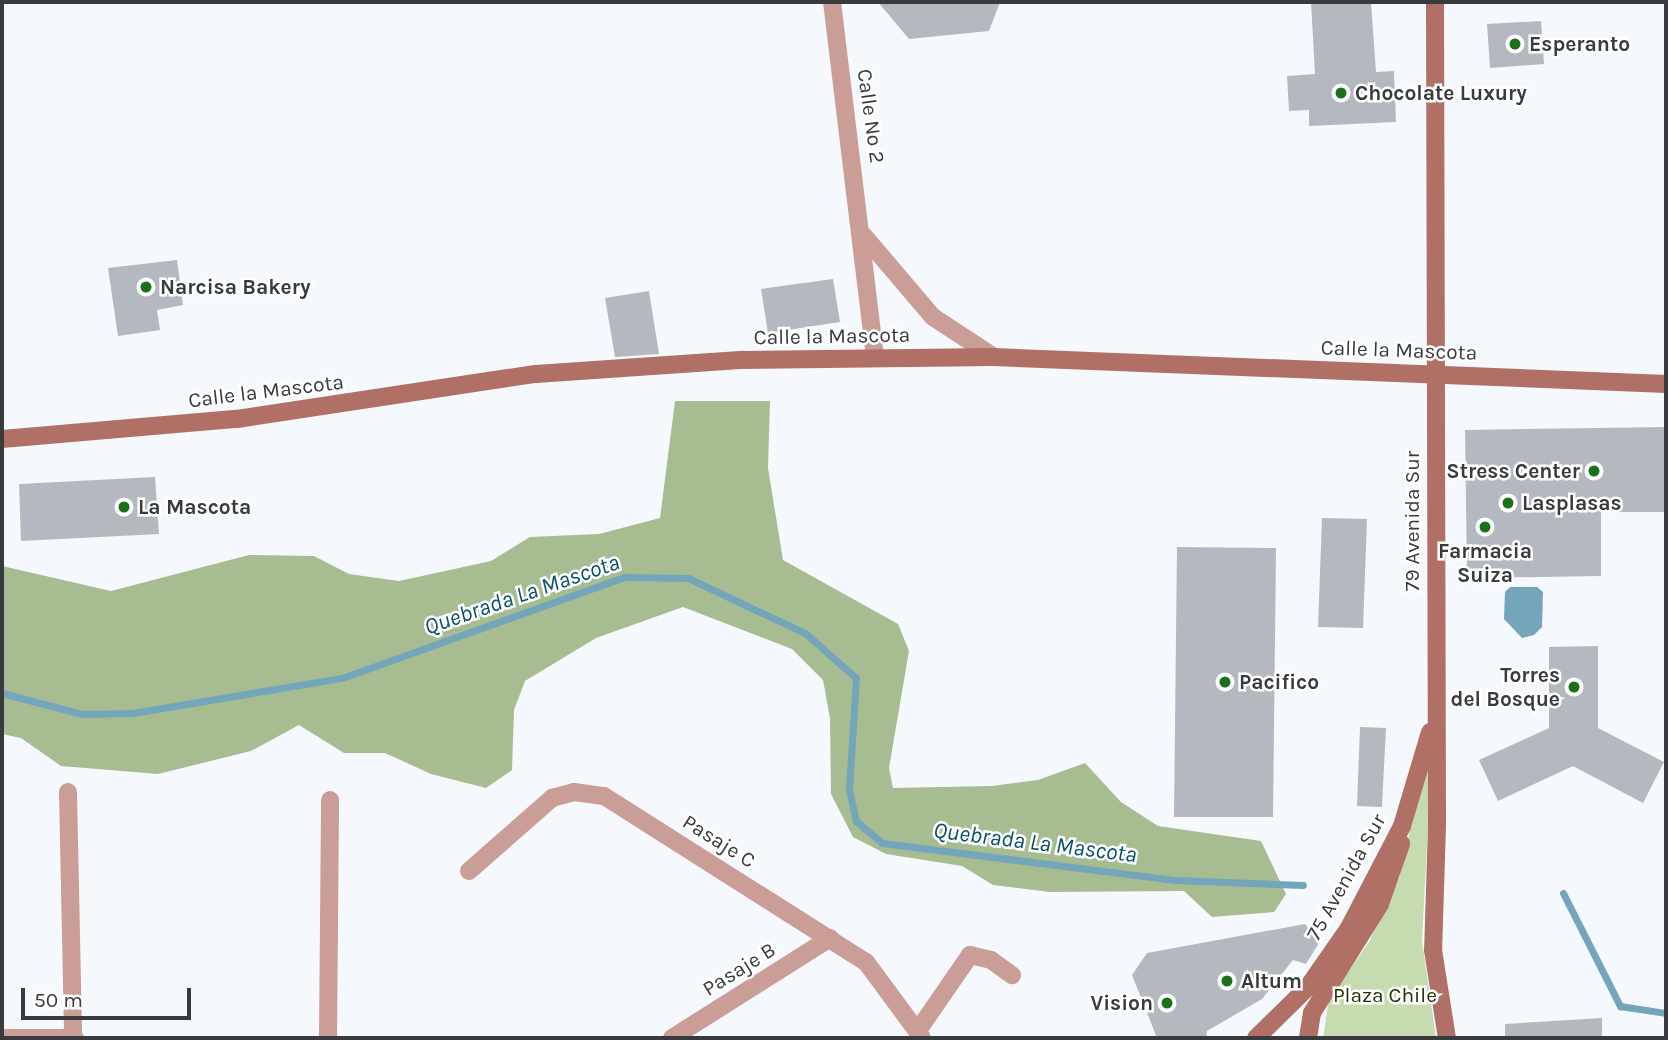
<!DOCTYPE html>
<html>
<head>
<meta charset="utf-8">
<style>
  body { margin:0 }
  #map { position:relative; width:1668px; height:1040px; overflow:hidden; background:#f5f9fe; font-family:Karla,sans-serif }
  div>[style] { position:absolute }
  .green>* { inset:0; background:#c7dbb1 }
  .forest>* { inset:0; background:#a8bc92 }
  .water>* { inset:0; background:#73a5bb }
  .stream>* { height:7px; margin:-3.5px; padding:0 3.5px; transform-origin:3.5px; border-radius:3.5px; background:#73a5bb }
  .building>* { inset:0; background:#b3b9be }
  .minor>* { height:18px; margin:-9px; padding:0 9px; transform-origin:9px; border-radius:9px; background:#ca9d96 }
  .secondary>* { height:18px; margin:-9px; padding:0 9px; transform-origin:9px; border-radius:9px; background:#b07066 }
  .dots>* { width:19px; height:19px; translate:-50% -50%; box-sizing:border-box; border:4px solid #fff; border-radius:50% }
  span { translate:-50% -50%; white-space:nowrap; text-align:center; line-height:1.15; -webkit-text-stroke:5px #fff; paint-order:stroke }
  .poi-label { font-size:21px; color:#383a3d; font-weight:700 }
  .left { translate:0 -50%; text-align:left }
  .right { translate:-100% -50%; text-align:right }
  .street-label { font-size:21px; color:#383a3d }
  .park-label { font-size:21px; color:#203202 }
  .water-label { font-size:23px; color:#085067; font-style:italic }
  .frame { position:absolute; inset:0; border:4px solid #383a3d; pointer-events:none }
  .scale { position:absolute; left:21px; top:988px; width:170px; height:32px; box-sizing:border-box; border:4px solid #383a3d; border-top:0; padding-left:9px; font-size:21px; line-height:24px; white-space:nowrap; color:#383a3d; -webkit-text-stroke:5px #fff; paint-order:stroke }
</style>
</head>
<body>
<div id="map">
  <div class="green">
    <i style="clip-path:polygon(1424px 768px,1431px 769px,1422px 941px,1436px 1038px,1323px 1038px,1329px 999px,1369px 942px,1399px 878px)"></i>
  </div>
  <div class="forest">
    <i style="clip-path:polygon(675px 401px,770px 401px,768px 468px,783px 560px,898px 624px,909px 651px,889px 768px,893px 788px,992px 786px,1038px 780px,1085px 763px,1121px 802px,1158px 826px,1261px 841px,1286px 894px,1274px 912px,1212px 917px,1184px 891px,1050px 892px,993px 885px,962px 866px,886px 854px,853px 837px,831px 794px,830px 718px,823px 680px,792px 649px,683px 607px,596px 638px,525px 681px,514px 710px,512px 770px,486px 788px,431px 774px,385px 753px,344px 753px,299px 725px,251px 751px,158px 774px,61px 766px,21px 738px,2px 734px,2px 566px,111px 591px,249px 555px,314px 556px,349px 574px,399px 581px,491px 561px,530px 537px,599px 534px,660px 518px)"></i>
  </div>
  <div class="water">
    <i style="clip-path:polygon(1510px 587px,1537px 587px,1543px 592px,1542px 627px,1534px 635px,1522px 638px,1504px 619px,1505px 592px)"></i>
  </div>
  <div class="stream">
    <i style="left:2px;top:693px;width:83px;rotate:14.7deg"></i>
    <i style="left:82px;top:714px;width:50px;rotate:-1.1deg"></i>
    <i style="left:132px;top:713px;width:213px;rotate:-9.5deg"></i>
    <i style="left:342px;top:678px;width:300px;rotate:-19.7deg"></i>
    <i style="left:624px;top:577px;width:64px;rotate:0.9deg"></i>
    <i style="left:688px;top:578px;width:129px;rotate:25.2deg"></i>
    <i style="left:805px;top:633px;width:68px;rotate:41.4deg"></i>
    <i style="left:856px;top:678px;width:111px;rotate:93.6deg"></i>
    <i style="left:849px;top:789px;width:33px;rotate:78deg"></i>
    <i style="left:856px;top:821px;width:34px;rotate:40deg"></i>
    <i style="left:882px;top:843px;width:294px;rotate:7.2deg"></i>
    <i style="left:1174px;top:880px;width:129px;rotate:2.2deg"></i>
    <i style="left:1563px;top:893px;width:127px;rotate:63.2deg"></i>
    <i style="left:1620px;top:1006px;width:47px;rotate:8.7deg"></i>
  </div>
  <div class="building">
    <i style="clip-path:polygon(878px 2px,1000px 2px,989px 31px,909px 39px)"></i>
    <i style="clip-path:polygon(1311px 2px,1371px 2px,1376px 72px,1394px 71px,1396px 122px,1309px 126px,1309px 110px,1289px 111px,1287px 76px,1315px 74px)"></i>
    <i style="clip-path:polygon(1541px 21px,1544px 64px,1490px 68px,1487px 24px)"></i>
    <i style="clip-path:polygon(177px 260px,183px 305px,157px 310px,160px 330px,118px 336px,108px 268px)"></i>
    <i style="clip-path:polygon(833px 279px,840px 322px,768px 333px,761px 289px)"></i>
    <i style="clip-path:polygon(649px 291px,659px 354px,615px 357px,605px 298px)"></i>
    <i style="clip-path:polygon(1666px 427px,1666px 512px,1601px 512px,1601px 576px,1467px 578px,1465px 430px)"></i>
    <i style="clip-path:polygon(155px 477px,159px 534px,21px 541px,19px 484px)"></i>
    <i style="clip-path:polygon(1322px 518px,1367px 519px,1363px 628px,1318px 627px)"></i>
    <i style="clip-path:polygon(1177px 547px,1276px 548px,1273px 817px,1174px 817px)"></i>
    <i style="clip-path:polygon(1598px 646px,1598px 728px,1664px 762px,1643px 803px,1573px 766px,1498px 801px,1479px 760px,1549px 728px,1549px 647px)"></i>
    <i style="clip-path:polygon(1360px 727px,1386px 728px,1382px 807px,1357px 806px)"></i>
    <i style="clip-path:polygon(1305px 924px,1319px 943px,1306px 964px,1293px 960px,1262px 999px,1207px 1031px,1206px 1038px,1157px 1038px,1132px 975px,1147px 953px)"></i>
    <i style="clip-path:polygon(1602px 1018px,1602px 1038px,1505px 1038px,1505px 1024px)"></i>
  </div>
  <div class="minor">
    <i style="left:832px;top:2px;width:358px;rotate:83.1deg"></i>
    <i style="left:864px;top:236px;width:106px;rotate:49.6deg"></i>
    <i style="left:933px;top:317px;width:73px;rotate:33.3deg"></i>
    <i style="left:68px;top:792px;width:246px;rotate:88.8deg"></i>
    <i style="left:469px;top:871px;width:111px;rotate:-41.3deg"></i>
    <i style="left:552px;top:798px;width:23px;rotate:-15deg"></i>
    <i style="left:574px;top:792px;width:30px;rotate:8deg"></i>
    <i style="left:604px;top:796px;width:310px;rotate:32.4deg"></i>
    <i style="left:866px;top:962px;width:94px;rotate:53.6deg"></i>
    <i style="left:919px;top:1029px;width:90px;rotate:-55.4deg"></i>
    <i style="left:970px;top:955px;width:22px;rotate:13deg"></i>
    <i style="left:991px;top:960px;width:26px;rotate:36deg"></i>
    <i style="left:2px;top:1038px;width:73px"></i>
    <i style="left:328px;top:1038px;width:238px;rotate:-89.5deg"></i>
    <i style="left:672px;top:1038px;width:187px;rotate:-32.3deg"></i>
  </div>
  <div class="secondary">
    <i style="left:1435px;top:2px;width:824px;rotate:89.86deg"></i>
    <i style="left:1437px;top:826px;width:124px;rotate:91.8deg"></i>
    <i style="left:1433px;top:950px;width:89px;rotate:81deg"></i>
    <i style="left:2px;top:439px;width:236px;rotate:-4.9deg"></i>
    <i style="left:237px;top:419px;width:302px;rotate:-8.6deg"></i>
    <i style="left:536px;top:374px;width:208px;rotate:-3.9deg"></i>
    <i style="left:744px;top:360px;width:250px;rotate:-0.7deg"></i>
    <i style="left:994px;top:357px;width:673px;rotate:2.3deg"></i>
    <i style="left:1256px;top:1038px;width:73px;rotate:-44.4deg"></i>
    <i style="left:1308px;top:987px;width:72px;rotate:-55.2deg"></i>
    <i style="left:1349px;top:928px;width:115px;rotate:-62.5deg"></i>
    <i style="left:1402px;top:826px;width:98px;rotate:-73.4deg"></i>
    <i style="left:1308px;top:1038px;width:25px;rotate:-81deg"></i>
    <i style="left:1312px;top:1013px;width:128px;rotate:-58deg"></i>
    <i style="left:1380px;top:904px;width:64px;rotate:-70.7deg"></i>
  </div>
  <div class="dots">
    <i style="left:1515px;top:44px;background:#1b701a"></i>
    <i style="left:1341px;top:93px;background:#1b701a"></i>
    <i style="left:146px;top:287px;background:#1b701a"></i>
    <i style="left:1594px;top:471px;background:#1b701a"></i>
    <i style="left:1508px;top:503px;background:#1b701a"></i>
    <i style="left:124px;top:507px;background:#1b701a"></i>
    <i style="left:1485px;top:527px;background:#1b701a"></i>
    <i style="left:1225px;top:682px;background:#1b701a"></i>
    <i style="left:1574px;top:687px;background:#1b701a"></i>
    <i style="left:1227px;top:981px;background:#1b701a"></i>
    <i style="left:1167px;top:1003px;background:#1b701a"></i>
  </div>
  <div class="poi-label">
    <span class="left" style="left:1529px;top:44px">Esperanto</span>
    <span class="left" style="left:1355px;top:93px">Chocolate Luxury</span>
    <span class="left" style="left:160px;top:287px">Narcisa Bakery</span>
    <span class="right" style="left:1580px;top:471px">Stress Center</span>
    <span class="left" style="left:1522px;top:503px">Lasplasas</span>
    <span class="left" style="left:138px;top:507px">La Mascota</span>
    <span style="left:1485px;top:563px">Farmacia<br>Suiza</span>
    <span class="right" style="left:1560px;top:687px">Torres<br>del Bosque</span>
    <span class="left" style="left:1239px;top:682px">Pacifico</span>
    <span class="left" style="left:1241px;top:981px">Altum</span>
    <span class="right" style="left:1153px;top:1003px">Vision</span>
  </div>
  <div class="street-label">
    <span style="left:871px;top:116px;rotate:82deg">Calle No 2</span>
    <span style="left:832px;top:336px;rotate:-1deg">Calle la Mascota</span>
    <span style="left:1399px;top:350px;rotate:2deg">Calle la Mascota</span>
    <span style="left:266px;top:391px;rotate:-7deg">Calle la Mascota</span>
    <span style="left:1412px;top:521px;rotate:-90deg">79 Avenida Sur</span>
    <span style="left:719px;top:841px;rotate:32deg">Pasaje C</span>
    <span style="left:1346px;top:877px;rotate:-61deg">75 Avenida Sur</span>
    <span style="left:739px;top:969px;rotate:-32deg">Pasaje B</span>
  </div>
  <div class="park-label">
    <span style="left:1385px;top:995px">Plaza Chile</span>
  </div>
  <div class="water-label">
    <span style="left:522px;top:595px;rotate:-19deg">Quebrada La Mascota</span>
    <span style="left:1035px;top:843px;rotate:7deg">Quebrada La Mascota</span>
  </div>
  <div class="frame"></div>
  <div class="scale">50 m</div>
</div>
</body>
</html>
